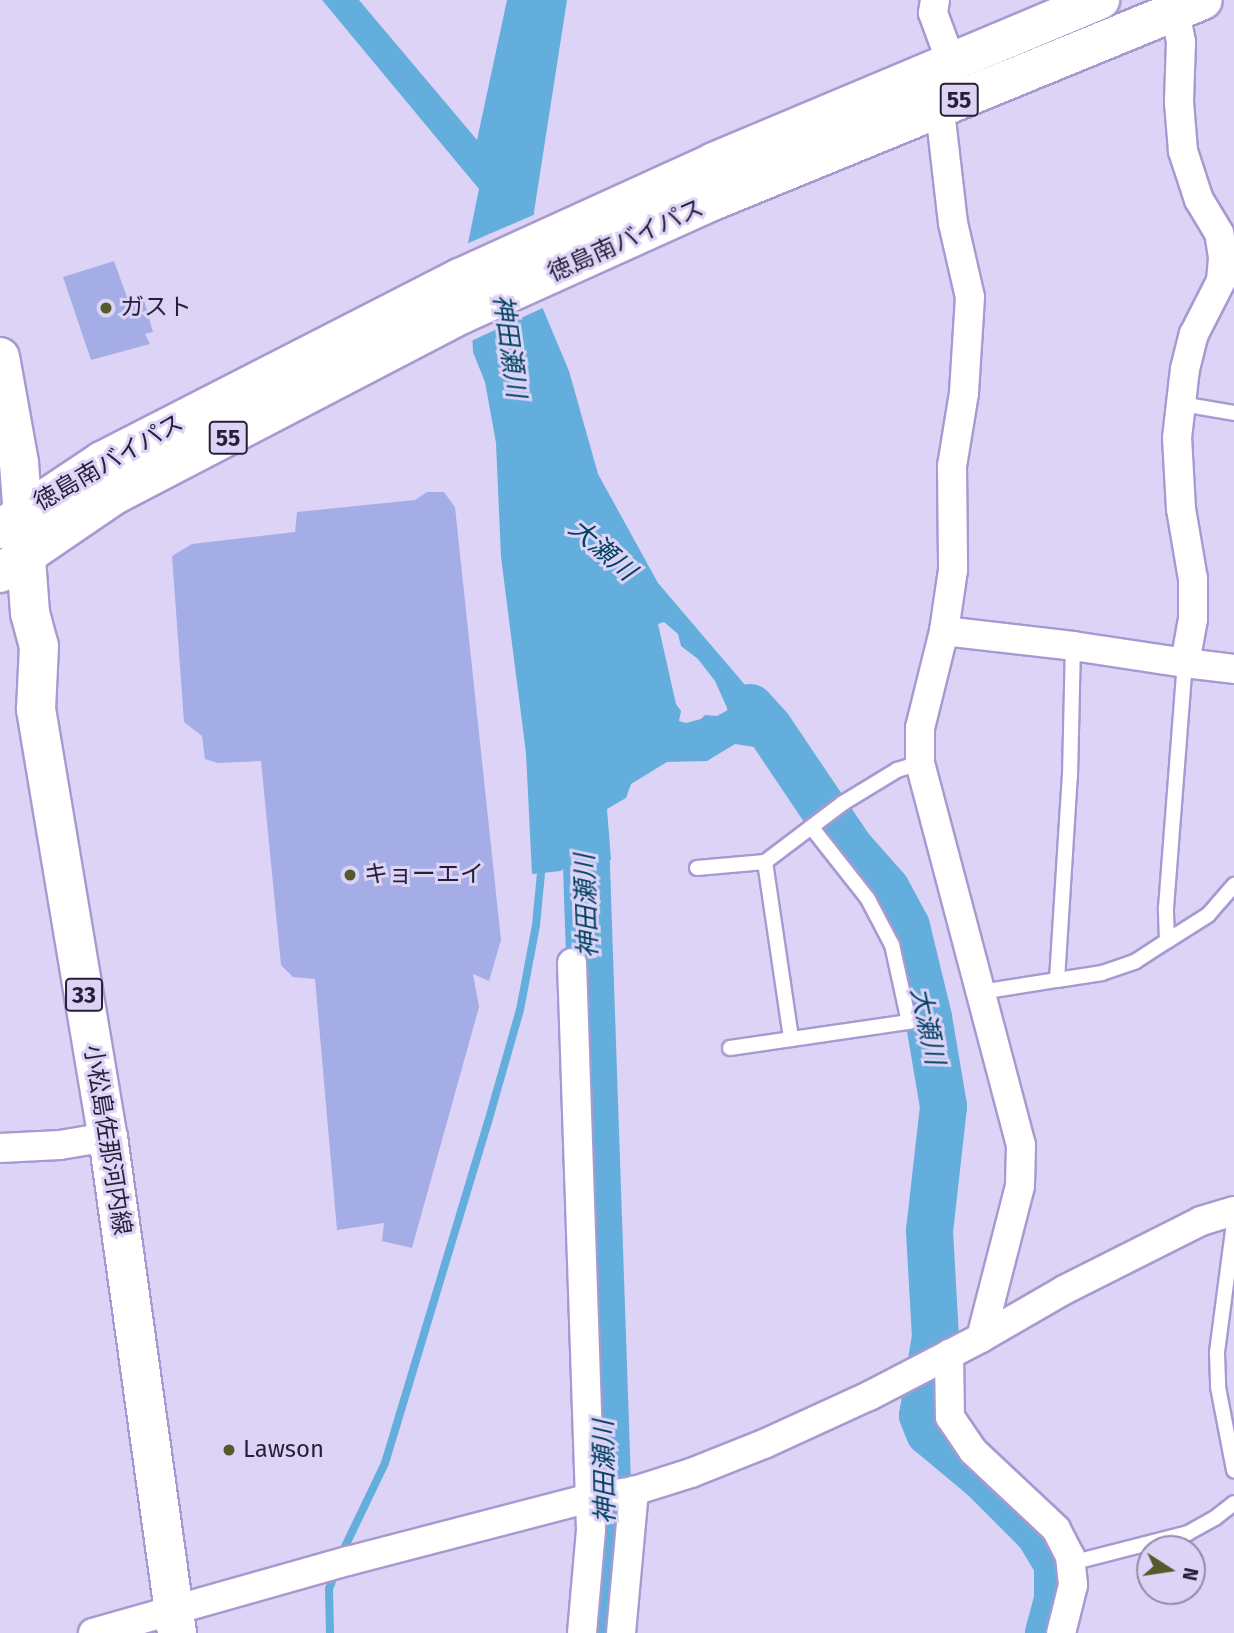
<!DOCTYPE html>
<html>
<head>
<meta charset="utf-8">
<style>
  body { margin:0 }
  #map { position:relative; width:1234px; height:1633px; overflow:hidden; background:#dcd3f7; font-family:"Fira Sans","Noto Sans JP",sans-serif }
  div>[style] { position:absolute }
  .water>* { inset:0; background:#63aedc }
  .pier>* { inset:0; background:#dcd3f7 }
  .stream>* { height:8px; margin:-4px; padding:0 4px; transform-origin:4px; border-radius:4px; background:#63aedc }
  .river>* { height:47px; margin:-23.5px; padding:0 23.5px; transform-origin:23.5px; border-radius:23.5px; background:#63aedc }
  .building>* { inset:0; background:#a4ade6 }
  .roads { filter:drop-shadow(2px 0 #a999d1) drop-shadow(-2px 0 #a999d1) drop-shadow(0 2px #a999d1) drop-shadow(0 -2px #a999d1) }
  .lane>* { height:14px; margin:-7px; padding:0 7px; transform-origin:7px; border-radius:7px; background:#fff }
  .street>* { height:28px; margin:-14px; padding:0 14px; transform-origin:14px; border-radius:14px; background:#fff }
  .primary>* { height:38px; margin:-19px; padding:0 19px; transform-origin:19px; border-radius:19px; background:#fff }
  .highway>* { height:38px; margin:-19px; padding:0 19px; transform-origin:19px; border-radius:19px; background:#fff }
  .dots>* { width:19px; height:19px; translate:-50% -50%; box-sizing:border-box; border:4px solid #dcd3f7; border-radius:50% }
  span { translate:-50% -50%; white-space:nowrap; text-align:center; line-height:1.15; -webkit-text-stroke:6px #dcd3f7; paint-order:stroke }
  .shield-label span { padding:2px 5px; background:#dcd3f7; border:2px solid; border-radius:5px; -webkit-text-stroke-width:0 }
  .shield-label { font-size:23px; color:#261f35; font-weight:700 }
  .street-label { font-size:24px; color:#261f35 }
  .poi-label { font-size:24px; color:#261f35 }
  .left { translate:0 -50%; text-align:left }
  .water-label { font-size:26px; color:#024362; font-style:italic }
  .north { position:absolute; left:1136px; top:1535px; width:70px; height:70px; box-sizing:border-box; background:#dcd3f7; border:2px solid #938ba9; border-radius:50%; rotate:102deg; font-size:19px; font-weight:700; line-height:28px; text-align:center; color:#261f35 }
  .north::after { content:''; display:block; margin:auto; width:24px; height:32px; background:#535b2a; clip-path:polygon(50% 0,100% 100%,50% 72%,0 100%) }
</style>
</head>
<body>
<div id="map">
  <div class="water">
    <i style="clip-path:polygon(evenodd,322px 0,359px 0,477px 140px,507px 0,567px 0,534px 212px,543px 309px,569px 371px,598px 474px,658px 583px,751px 692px,768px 702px,809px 748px,789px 759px,780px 751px,735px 744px,707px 761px,667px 762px,631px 784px,626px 798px,607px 809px,611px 860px,591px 863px,572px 860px,561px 871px,532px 874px,526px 753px,501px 557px,496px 443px,485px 382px,473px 352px,468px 243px,479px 189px,322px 0,664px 622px,678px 634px,681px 646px,698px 659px,715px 681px,728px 710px,717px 716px,705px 715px,701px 719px,686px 723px,679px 721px,681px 711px,676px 704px,658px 624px,664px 622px)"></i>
  </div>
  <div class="pier">
    <i style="clip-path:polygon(538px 213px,547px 306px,469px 342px,464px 245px)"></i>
  </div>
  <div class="stream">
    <i style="left:340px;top:1557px;width:104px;rotate:-64.4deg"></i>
    <i style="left:385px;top:1463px;width:356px;rotate:-73.2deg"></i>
    <i style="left:488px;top:1122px;width:116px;rotate:-74.1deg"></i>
    <i style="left:520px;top:1010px;width:86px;rotate:-79.3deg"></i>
    <i style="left:536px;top:925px;width:62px;rotate:-84.5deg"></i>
    <i style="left:330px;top:1633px;width:44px;rotate:-91.3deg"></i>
    <i style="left:329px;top:1589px;width:17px;rotate:-69deg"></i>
  </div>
  <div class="river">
    <i style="left:750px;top:707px;width:28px;rotate:48deg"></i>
    <i style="left:769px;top:728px;width:143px;rotate:56.1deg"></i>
    <i style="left:849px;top:847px;width:56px;rotate:48.6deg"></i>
    <i style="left:886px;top:889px;width:42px;rotate:61.6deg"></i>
    <i style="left:906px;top:926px;width:94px;rotate:76.4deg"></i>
    <i style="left:928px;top:1017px;width:90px;rotate:80.4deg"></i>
    <i style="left:943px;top:1106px;width:125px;rotate:96.4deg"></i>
    <i style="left:929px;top:1230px;width:106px;rotate:86.8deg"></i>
    <i style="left:935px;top:1336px;width:80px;rotate:99.3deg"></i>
    <i style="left:922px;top:1415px;width:18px;rotate:68deg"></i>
    <i style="left:929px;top:1432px;width:69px;rotate:39.7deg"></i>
    <i style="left:982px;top:1476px;width:79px;rotate:45deg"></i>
    <i style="left:1038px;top:1532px;width:37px;rotate:59deg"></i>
    <i style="left:1057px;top:1564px;width:35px;rotate:90deg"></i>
    <i style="left:1057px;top:1599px;width:35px;rotate:105deg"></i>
    <i style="left:580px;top:798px;width:39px;rotate:83deg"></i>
    <i style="left:585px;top:837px;width:677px;rotate:88.05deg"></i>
    <i style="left:608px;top:1514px;width:119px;rotate:94.8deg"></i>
  </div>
  <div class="building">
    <i style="clip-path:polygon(114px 261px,127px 297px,142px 293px,153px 332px,145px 334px,150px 344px,91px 360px,63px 277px)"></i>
    <i style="clip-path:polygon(427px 492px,444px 492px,455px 507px,501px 940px,489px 981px,473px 974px,479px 1007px,412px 1248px,382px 1241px,384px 1223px,337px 1230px,315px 979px,293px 977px,281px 965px,261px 761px,218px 763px,205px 759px,202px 736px,184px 722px,172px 556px,192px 544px,295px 532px,297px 512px,415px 500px)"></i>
  </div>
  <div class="roads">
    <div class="lane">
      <i style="left:1182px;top:404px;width:53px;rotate:9.8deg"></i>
      <i style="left:765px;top:862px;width:98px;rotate:-37.1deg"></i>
      <i style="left:843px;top:803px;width:63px;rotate:-31.4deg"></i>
      <i style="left:897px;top:770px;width:24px;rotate:-17deg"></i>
      <i style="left:697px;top:868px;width:68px;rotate:-5deg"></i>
      <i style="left:765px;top:862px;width:179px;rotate:81.6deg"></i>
      <i style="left:1167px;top:941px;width:49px;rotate:-32.4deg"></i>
      <i style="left:1208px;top:915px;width:40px;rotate:-49deg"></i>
      <i style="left:1057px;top:980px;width:46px;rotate:-8.8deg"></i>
      <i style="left:1102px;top:973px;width:36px;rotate:-19deg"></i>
      <i style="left:1136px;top:961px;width:37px;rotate:-33deg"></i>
      <i style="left:1167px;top:941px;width:33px;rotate:-92deg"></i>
      <i style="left:1166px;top:908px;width:246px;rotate:-85.6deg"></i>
      <i style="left:981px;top:992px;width:77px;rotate:-9deg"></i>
      <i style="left:1057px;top:980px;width:204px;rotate:-86.4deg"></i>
      <i style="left:1070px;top:776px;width:130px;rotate:-88.7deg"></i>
      <i style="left:730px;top:1048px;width:181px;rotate:-8.3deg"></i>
      <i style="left:909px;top:1022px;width:79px;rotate:-102.4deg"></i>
      <i style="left:892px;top:945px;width:52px;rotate:-117.6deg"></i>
      <i style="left:868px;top:899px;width:89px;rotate:-128.2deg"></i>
      <i style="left:1234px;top:1223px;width:131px;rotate:97.5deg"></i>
      <i style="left:1217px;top:1353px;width:34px;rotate:88deg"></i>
      <i style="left:1218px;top:1387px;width:85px;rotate:79.1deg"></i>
      <i style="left:1071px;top:1563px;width:121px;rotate:-14.4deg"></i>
      <i style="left:1188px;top:1533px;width:31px;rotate:-29deg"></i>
      <i style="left:1215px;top:1518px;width:24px;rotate:-38deg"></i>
    </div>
    <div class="street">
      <i style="left:935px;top:0;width:13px;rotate:99deg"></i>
      <i style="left:933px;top:13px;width:52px;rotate:69.8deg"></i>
      <i style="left:935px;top:109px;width:20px;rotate:70deg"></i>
      <i style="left:942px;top:128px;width:96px;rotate:83.4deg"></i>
      <i style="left:953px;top:223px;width:76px;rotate:77.1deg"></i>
      <i style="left:970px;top:297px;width:96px;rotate:93.6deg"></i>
      <i style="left:964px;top:393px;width:74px;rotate:99.3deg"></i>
      <i style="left:952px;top:466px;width:104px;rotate:89.4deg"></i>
      <i style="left:953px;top:570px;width:62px;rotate:98.4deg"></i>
      <i style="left:944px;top:631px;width:100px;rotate:103.9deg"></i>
      <i style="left:920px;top:728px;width:35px;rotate:90deg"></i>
      <i style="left:920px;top:763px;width:395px;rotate:75.2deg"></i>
      <i style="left:1021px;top:1145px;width:41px;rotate:91.4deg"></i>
      <i style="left:1020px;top:1186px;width:157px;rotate:104.4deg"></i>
      <i style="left:944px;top:631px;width:130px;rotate:6.6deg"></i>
      <i style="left:1073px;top:646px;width:113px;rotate:8.6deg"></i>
      <i style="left:1185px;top:663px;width:45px;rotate:-79.7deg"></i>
      <i style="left:1193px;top:619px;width:40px;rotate:-90deg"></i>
      <i style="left:1193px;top:579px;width:71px;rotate:-99.7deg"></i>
      <i style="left:1181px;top:509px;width:71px;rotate:-93.2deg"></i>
      <i style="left:1177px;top:438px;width:69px;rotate:-83.4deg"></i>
      <i style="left:1185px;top:369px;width:36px;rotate:-76deg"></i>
      <i style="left:1194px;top:334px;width:59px;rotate:-63deg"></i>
      <i style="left:1221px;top:281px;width:24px;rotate:-85deg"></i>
      <i style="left:1223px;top:257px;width:24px;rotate:-99deg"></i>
      <i style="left:1219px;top:233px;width:39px;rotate:-121deg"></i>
      <i style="left:1199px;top:200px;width:52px;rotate:-108.1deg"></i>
      <i style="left:1183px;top:151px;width:49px;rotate:-94.7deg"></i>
      <i style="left:1179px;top:102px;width:60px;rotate:-88.1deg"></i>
      <i style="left:1181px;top:42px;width:31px;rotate:-101deg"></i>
      <i style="left:1175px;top:12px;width:13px;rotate:-117deg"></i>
      <i style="left:1185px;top:663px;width:49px;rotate:7deg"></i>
      <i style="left:572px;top:963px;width:567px;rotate:88.08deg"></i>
      <i style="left:591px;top:1530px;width:103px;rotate:95deg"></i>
      <i style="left:0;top:1148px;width:60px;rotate:-2.9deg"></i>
      <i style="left:60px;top:1145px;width:49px;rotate:-9.5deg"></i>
      <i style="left:949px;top:1354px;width:63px;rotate:89.1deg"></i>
      <i style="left:950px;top:1417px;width:41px;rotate:55.9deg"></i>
      <i style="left:973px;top:1451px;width:114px;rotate:43.2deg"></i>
      <i style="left:1056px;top:1529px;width:30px;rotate:63deg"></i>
      <i style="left:1070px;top:1556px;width:29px;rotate:84deg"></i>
      <i style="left:1073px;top:1585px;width:49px;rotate:104deg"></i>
      <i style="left:93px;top:1633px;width:265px;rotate:-15.8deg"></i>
      <i style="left:348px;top:1561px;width:249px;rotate:-14.6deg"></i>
      <i style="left:589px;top:1498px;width:46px;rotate:-8.8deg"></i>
      <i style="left:634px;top:1491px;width:60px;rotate:-17.5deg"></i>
      <i style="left:691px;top:1473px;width:79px;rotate:-21.7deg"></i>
      <i style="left:764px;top:1444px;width:115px;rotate:-24.6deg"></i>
      <i style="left:869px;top:1396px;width:126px;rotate:-27.4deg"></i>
      <i style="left:981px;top:1338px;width:96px;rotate:-30deg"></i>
      <i style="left:1064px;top:1290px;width:153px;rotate:-26.7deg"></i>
      <i style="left:1201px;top:1221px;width:34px;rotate:-17deg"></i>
      <i style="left:621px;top:1633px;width:143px;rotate:-84.8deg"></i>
    </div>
    <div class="primary">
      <i style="left:0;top:357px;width:108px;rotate:79.8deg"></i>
      <i style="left:19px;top:463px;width:150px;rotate:85.8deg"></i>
      <i style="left:30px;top:613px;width:34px;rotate:75deg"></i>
      <i style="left:39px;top:646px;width:63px;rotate:92.7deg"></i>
      <i style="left:36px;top:709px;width:434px;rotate:80.5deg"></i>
      <i style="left:108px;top:1137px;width:501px;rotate:82.08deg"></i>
    </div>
    <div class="highway">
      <i style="left:0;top:529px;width:123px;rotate:-33.7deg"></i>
      <i style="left:102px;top:461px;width:402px;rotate:-27.1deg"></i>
      <i style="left:460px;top:278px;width:279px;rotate:-24.5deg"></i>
      <i style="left:714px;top:162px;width:419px;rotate:-22.8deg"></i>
      <i style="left:0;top:573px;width:140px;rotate:-34.3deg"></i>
      <i style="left:116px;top:494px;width:390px;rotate:-27.5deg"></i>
      <i style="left:462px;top:314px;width:277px;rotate:-24.3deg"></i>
      <i style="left:715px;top:200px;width:527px;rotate:-22.29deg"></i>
    </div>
  </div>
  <div class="dots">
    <i style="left:106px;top:308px;background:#535b2a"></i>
    <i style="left:350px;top:875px;background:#535b2a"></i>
    <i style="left:229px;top:1450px;background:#535b2a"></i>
  </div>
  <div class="shield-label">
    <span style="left:959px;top:100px">55</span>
    <span style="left:228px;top:438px">55</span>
    <span style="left:84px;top:995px">33</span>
  </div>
  <div class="street-label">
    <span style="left:626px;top:241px;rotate:-24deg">徳島南バイパス</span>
    <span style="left:109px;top:463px;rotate:-30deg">徳島南バイパス</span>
    <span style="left:107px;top:1140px;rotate:81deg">小松島佐那河内線</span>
  </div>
  <div class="poi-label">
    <span class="left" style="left:120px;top:308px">ガスト</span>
    <span class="left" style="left:364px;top:875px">キョーエイ</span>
    <span class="left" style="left:243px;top:1450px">Lawson</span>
  </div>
  <div class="water-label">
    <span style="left:509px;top:346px;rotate:82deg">神田瀬川</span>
    <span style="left:602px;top:550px;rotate:41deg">大瀬川</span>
    <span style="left:587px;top:906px;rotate:-92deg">神田瀬川</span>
    <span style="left:927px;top:1026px;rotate:78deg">大瀬川</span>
    <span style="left:605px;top:1472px;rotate:-91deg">神田瀬川</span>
  </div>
  <div class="north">N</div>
</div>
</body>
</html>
